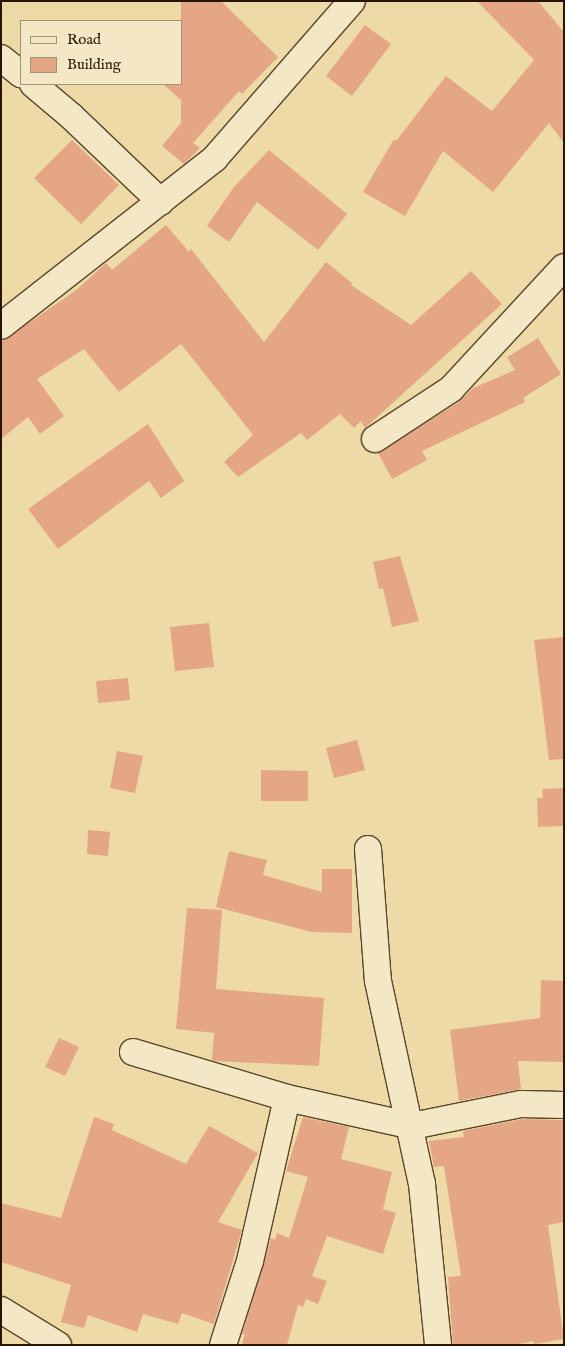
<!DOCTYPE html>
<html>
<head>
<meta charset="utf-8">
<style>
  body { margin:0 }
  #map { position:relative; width:565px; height:1346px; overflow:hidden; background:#eddaa7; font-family:"IM FELL English",serif }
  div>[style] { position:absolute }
  .building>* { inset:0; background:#e5a685 }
  .roads { filter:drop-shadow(1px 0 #58462a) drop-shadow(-1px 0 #58462a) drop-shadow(0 1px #58462a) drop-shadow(0 -1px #58462a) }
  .minor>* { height:26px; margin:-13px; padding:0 13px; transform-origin:13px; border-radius:13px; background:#f3e7c6 }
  span { translate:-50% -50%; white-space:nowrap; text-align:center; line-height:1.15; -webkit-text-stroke:4.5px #f3e7c6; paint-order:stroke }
  .frame { position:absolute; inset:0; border:2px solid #271401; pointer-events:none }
  .legend { position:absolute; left:20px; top:20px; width:162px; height:65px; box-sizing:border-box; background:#f3e7c6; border:1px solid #a19377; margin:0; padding:6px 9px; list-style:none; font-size:15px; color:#271401 }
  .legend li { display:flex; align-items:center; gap:10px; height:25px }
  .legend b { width:25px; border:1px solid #a19377 }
</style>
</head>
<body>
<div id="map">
  <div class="building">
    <i style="clip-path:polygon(181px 1px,221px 1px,278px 57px,242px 94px,239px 91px,193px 143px,200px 148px,184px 164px,162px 146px,181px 123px,181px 100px,163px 84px,181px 84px)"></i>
    <i style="clip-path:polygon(477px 1px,538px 1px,564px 32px,564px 143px,549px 123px,493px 192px,443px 151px,405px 216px,363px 192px,394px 139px,396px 141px,446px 76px,492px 111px,534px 60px)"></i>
    <i style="clip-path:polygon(365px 25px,391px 44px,352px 96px,326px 76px)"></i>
    <i style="clip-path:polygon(72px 140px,119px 185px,81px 224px,34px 178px)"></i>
    <i style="clip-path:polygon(269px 150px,347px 214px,318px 250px,257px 202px,229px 242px,207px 226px,234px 187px)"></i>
    <i style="clip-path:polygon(166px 225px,189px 252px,191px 249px,264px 342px,326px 262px,352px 283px,351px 285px,411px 325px,471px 271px,502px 304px,365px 428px,361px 421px,354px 428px,340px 414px,307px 440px,301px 433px,238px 477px,224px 462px,253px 435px,181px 344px,119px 392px,84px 349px,37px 379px,64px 416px,40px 434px,28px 417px,1px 439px,1px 342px,75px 291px,106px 263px,112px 270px)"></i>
    <i style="clip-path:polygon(538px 338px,561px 374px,523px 398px,525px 402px,422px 451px,427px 460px,392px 479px,378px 453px,459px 402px,473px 388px,515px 370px,507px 357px)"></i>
    <i style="clip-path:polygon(148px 424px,184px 481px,161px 498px,149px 481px,58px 549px,28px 509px)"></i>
    <i style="clip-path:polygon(400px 556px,419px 621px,392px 627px,383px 588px,379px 589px,373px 562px)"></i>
    <i style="clip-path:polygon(209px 623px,214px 667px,175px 671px,170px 627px)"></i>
    <i style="clip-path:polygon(564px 637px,564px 759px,549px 760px,534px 640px)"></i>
    <i style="clip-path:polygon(128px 678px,130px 700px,98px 703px,96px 681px)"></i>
    <i style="clip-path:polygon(357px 740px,365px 770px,334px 778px,326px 748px)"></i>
    <i style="clip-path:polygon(117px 751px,143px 756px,135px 793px,110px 788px)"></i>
    <i style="clip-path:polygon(261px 770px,308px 771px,308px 801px,261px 801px)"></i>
    <i style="clip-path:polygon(564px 788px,564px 826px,538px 827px,537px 798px,543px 798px,542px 789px)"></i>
    <i style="clip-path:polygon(88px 830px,110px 832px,108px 856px,87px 854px)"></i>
    <i style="clip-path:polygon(229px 851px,267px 860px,263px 875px,322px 892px,322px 869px,352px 869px,352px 933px,312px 932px,216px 907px)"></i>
    <i style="clip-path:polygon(187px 908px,222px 910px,216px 989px,324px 998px,319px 1066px,216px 1061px,212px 1060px,214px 1033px,176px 1029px)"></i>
    <i style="clip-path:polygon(541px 980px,564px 981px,564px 1062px,518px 1061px,521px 1089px,459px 1101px,450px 1030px,540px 1018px)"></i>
    <i style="clip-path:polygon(59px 1038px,79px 1047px,65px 1076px,45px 1067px)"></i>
    <i style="clip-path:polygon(94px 1117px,114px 1124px,112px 1130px,186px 1164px,209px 1126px,258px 1153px,218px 1222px,242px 1230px,214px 1324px,182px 1313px,178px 1324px,143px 1314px,137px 1332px,88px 1315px,84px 1328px,61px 1322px,71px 1285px,1px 1262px,1px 1203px,61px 1218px)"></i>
    <i style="clip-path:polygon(303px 1117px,349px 1127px,341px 1159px,392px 1172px,383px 1209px,396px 1213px,383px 1254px,327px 1236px,312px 1276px,327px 1281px,318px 1304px,306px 1299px,303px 1307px,298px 1305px,287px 1345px,242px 1345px,245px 1334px,242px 1334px,271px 1238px,275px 1240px,277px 1233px,289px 1238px,308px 1177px,286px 1171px)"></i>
    <i style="clip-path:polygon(522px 1119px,564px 1120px,564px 1222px,548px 1225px,564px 1339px,534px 1344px,534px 1341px,514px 1345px,453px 1345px,448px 1277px,461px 1276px,444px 1166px,434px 1167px,429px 1141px,464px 1137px,463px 1131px)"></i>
  </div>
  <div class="roads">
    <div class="minor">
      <i style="left:1px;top:58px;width:26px;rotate:39deg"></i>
      <i style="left:33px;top:84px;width:50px;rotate:40.1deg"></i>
      <i style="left:71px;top:116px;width:124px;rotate:43.7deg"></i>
      <i style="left:1px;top:326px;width:272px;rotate:-38.1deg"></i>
      <i style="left:215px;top:158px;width:208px;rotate:-48.9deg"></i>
      <i style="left:375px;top:439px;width:91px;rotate:-33.3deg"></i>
      <i style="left:451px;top:389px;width:166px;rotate:-47.2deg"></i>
      <i style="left:368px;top:849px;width:132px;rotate:85.7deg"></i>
      <i style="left:378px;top:981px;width:208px;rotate:77.8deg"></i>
      <i style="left:422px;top:1184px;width:162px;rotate:84.3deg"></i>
      <i style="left:133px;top:1052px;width:161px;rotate:16.6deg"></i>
      <i style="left:287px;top:1098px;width:128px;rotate:12.6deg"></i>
      <i style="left:412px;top:1126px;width:111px;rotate:-11.4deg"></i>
      <i style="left:521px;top:1104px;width:43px;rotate:1.3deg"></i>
      <i style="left:1px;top:1310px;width:67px;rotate:31.6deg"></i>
      <i style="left:223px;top:1345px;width:88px;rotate:-72.2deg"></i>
      <i style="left:250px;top:1261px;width:167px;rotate:-77.2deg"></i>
    </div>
  </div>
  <div class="frame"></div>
  <ul class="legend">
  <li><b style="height:6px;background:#f3e7c6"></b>Road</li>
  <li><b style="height:14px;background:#e5a685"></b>Building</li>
  </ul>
</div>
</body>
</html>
